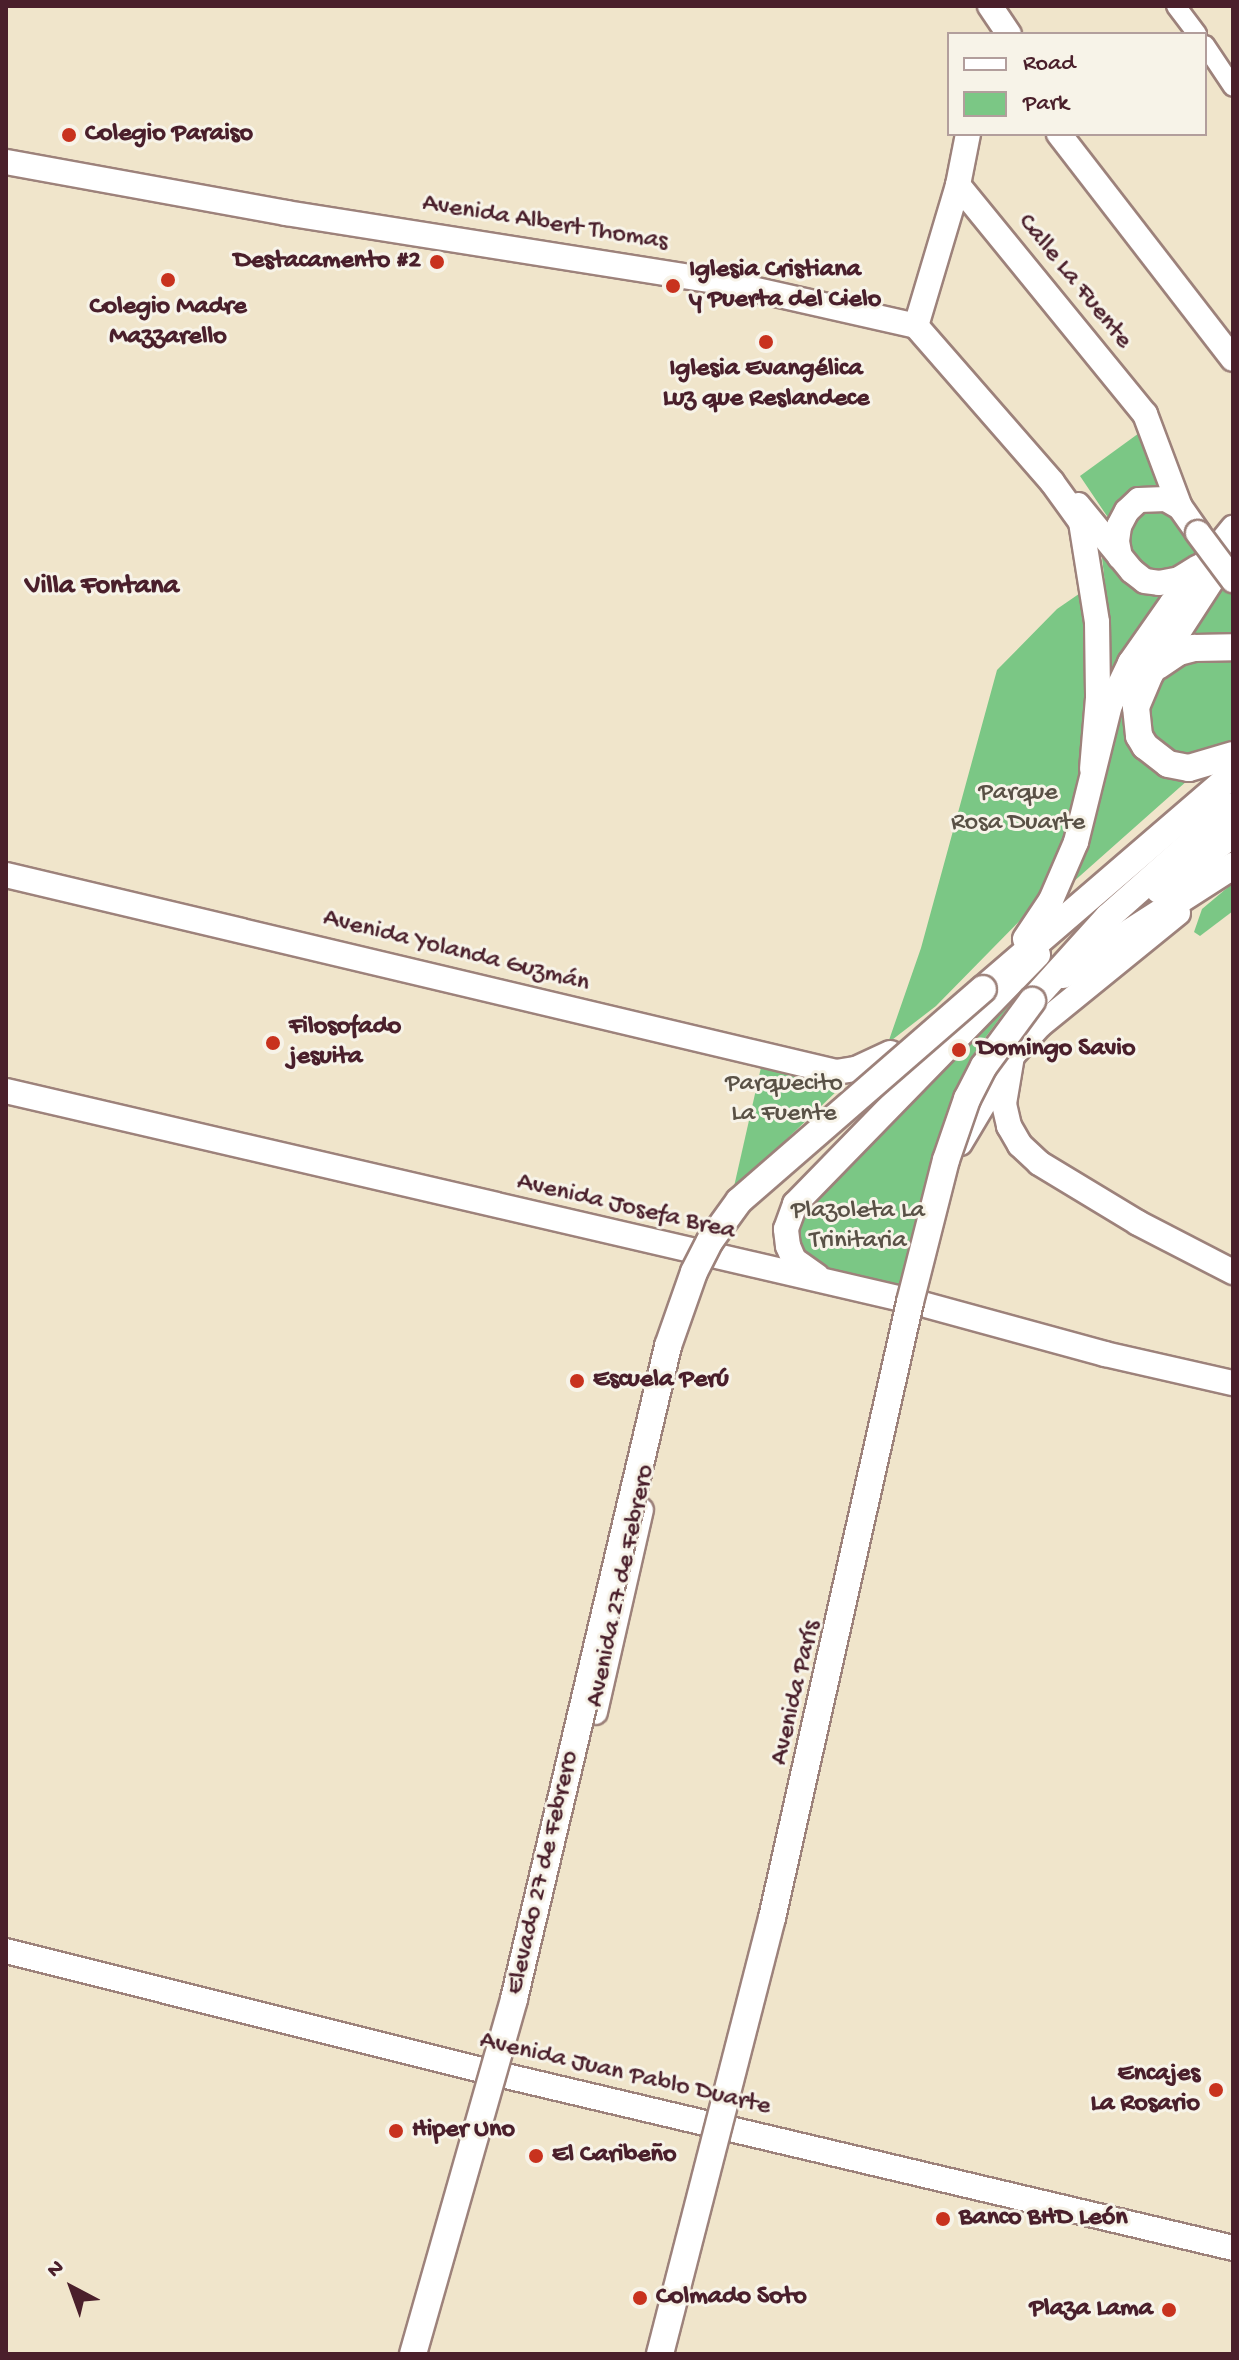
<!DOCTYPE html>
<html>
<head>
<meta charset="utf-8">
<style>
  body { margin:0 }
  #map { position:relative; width:1239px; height:2360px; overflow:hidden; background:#f0e5cb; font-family:"Gochi Hand",sans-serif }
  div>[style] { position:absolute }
  .green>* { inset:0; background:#7bc785 }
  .roads { filter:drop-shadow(2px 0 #9d827b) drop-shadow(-2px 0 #9d827b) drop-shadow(0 2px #9d827b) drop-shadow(0 -2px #9d827b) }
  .minor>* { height:18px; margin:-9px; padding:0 9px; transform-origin:9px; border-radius:9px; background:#fff }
  .major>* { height:24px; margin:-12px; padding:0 12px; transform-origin:12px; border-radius:12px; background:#fff }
  .highway>* { height:26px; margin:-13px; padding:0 13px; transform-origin:13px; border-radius:13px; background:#fff }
  .bridges { filter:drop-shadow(2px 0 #9d827b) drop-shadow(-2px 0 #9d827b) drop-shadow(0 2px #9d827b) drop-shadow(0 -2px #9d827b) }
  .major-bridge>* { height:24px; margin:-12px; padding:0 12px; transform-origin:12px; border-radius:12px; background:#fff }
  .highway-bridge>* { height:26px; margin:-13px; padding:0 13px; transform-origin:13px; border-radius:13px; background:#fff }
  .dots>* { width:22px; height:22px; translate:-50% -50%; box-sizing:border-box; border:4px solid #f7f3e8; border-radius:50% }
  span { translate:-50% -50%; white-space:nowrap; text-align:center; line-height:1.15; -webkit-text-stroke:6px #f7f3e8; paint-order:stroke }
  .poi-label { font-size:26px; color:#4a1f2b; font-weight:700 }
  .left { translate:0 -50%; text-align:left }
  .right { translate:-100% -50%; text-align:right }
  .street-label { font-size:26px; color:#4a1f2b }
  .park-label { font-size:26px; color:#595146 }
  .neighbourhood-label { font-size:28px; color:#4a1f2b; font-weight:700 }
  .frame { position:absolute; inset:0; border:8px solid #4a1f2b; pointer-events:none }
  .legend { position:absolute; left:947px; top:32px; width:260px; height:104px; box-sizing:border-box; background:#f7f3e8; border:2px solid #b29e9c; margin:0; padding:10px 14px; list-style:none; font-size:24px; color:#4a1f2b }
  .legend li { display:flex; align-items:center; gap:16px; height:40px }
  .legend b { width:40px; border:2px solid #b29e9c }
  .north { position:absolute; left:32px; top:2248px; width:80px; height:80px; -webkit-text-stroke:6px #f7f3e8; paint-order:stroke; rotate:319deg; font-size:22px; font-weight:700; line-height:32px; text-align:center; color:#4a1f2b }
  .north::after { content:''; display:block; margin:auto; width:28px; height:36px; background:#4a1f2b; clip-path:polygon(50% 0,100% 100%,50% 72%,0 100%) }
</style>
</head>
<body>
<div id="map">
  <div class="green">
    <i style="clip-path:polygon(1146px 428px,1161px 486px,1140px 491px,1111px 522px,1080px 476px)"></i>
    <i style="clip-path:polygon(1163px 504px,1198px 554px,1164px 575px,1131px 563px,1124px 529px,1136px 512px)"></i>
    <i style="clip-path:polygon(1101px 549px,1178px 587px,1103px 706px,1108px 610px)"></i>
    <i style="clip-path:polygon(1224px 577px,1233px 590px,1233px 635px,1210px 634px,1177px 645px)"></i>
    <i style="clip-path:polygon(1089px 587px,1093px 698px,1076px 816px,1048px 892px,936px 1006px,888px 1043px,921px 948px,997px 670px,1057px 609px)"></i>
    <i style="clip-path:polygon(1195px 657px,1233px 658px,1233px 739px,1204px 756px,1177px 761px,1150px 742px,1141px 713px,1155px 681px)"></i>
    <i style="clip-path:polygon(1129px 679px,1125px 722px,1188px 780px,1072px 883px)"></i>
    <i style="clip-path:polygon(1233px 883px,1233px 911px,1200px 936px,1194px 932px,1202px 909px)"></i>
    <i style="clip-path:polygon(1045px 962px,1049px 964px,1009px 1006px,979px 1046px,957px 1094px,933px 1153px,900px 1293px,837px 1281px,795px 1245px,801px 1209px)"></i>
    <i style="clip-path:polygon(762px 1063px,835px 1081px,841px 1087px,733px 1191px)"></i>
  </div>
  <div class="roads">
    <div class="minor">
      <i style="left:1176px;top:6px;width:35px;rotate:53deg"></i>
      <i style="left:1205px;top:45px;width:50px;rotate:56.3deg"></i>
    </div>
    <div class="major">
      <i style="left:990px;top:6px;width:34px;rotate:56deg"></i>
      <i style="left:1059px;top:134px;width:284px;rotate:52.3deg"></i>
      <i style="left:6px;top:162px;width:285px;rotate:10.3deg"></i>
      <i style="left:286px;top:213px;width:436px;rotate:9deg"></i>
      <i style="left:717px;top:281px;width:204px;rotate:12.7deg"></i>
      <i style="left:916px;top:326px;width:207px;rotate:48.9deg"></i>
      <i style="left:1052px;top:482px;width:49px;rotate:54.1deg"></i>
      <i style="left:1081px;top:522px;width:101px;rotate:80.9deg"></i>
      <i style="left:1097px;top:622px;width:76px;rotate:89.2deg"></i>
      <i style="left:1098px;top:698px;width:71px;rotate:94.8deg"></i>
      <i style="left:958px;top:185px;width:296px;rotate:50.8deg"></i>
      <i style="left:1145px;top:414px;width:99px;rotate:69.4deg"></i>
      <i style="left:1180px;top:507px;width:32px;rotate:55deg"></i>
      <i style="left:916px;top:326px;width:147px;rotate:-73.4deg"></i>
      <i style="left:958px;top:185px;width:52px;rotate:-78.9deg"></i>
      <i style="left:1078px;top:505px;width:85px;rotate:50.7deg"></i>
      <i style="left:1132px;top:571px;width:16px;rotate:38deg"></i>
      <i style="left:1145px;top:581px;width:14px;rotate:8deg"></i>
      <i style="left:1159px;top:583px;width:20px;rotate:-11deg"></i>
      <i style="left:1179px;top:579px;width:22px;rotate:-32deg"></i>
      <i style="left:1120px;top:557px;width:16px;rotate:-101deg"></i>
      <i style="left:1117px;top:541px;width:15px;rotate:-82deg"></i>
      <i style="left:1119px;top:526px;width:17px;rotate:-62deg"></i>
      <i style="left:1127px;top:511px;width:16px;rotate:-43deg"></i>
      <i style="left:1139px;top:500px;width:27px;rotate:-2deg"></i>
      <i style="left:1166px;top:499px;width:16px;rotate:30deg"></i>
      <i style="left:6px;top:875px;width:853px;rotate:13.35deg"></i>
      <i style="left:836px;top:1072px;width:20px;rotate:-9deg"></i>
      <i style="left:856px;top:1069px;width:38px;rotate:-25deg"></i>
      <i style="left:1178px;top:913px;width:178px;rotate:140.9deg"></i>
      <i style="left:1040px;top:1025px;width:42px;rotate:132.1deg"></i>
      <i style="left:1012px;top:1056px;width:49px;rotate:99.5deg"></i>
      <i style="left:1004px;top:1104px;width:23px;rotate:77deg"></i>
      <i style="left:1009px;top:1126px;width:22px;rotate:60deg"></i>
      <i style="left:1020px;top:1145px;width:26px;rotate:43deg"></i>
      <i style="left:1039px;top:1163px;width:116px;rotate:31.2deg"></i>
      <i style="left:1138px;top:1223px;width:107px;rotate:27.3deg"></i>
      <i style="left:1025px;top:939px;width:47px;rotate:-56.3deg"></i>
      <i style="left:1051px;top:900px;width:63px;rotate:-66.7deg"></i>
      <i style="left:1076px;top:842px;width:141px;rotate:-76.1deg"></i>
      <i style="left:1110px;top:705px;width:47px;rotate:-64.5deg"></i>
      <i style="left:1130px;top:663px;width:73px;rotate:-55deg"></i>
      <i style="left:1172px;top:603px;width:97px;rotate:-50.9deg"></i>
      <i style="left:6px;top:1091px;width:933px;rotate:13.07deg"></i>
      <i style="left:915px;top:1302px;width:197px;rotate:15.3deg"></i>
      <i style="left:1105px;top:1354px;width:131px;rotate:12.8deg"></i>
      <i style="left:960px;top:1143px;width:101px;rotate:-59.1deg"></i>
      <i style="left:817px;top:1276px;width:28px;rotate:-145deg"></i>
      <i style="left:794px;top:1260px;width:15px;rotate:-113deg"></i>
      <i style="left:788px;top:1246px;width:17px;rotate:-97deg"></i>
      <i style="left:786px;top:1229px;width:27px;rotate:-70deg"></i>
      <i style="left:795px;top:1204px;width:348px;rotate:-45.7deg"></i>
      <i style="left:595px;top:1712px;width:207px;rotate:-77.2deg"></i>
      <i style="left:6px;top:1951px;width:511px;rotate:14.04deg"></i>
      <i style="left:502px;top:2075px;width:751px;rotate:13.31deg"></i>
    </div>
    <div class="highway">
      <i style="left:1233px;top:546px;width:153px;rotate:123deg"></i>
      <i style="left:1150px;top:674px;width:36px;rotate:113deg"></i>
      <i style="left:1136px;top:707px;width:29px;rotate:84deg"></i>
      <i style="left:1139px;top:736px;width:12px;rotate:59deg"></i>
      <i style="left:1145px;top:746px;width:29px;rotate:38deg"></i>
      <i style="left:1168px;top:764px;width:21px;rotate:11deg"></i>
      <i style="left:1189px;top:768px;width:46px;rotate:-16.5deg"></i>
      <i style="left:1158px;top:666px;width:25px;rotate:-34deg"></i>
      <i style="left:1179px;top:652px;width:16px;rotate:-15deg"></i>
      <i style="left:1194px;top:648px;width:39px;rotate:-1deg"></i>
      <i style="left:1159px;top:890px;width:93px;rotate:-37.1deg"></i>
      <i style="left:1063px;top:975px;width:202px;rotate:-32.7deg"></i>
      <i style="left:983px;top:989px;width:330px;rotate:-40.7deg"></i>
      <i style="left:1032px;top:1001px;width:113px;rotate:-47.9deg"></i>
      <i style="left:1108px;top:917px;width:167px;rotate:-41.6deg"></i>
    </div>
  </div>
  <div class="bridges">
    <div class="major-bridge">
      <i style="left:1198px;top:533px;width:59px;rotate:53.3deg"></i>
    </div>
    <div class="highway-bridge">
      <i style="left:413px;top:2354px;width:369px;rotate:-74.1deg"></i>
      <i style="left:514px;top:1999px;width:671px;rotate:-76.73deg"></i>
      <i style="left:668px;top:1346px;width:78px;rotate:-70.6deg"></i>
      <i style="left:694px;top:1272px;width:35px;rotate:-63deg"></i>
      <i style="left:710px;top:1241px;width:49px;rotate:-54.1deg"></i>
      <i style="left:739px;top:1201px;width:323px;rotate:-41deg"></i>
      <i style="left:660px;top:2354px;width:450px;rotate:-75.6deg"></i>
      <i style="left:772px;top:1918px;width:631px;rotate:-77.37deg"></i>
      <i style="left:910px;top:1302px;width:146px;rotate:-75.8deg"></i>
      <i style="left:946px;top:1160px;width:65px;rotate:-71deg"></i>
      <i style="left:967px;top:1099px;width:37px;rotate:-63deg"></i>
      <i style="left:984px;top:1066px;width:81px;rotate:-53.6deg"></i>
    </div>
  </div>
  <div class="dots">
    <i style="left:69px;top:135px;background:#c8321e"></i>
    <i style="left:437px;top:262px;background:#c8321e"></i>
    <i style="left:168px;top:280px;background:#c8321e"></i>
    <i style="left:673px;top:286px;background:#c8321e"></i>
    <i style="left:766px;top:342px;background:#c8321e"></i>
    <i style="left:273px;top:1043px;background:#c8321e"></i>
    <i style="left:959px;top:1050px;background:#c8321e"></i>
    <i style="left:577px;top:1381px;background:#c8321e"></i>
    <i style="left:1216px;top:2090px;background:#c8321e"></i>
    <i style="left:396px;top:2131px;background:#c8321e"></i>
    <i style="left:536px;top:2156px;background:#c8321e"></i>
    <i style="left:943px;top:2219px;background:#c8321e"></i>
    <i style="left:640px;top:2298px;background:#c8321e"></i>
    <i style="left:1169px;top:2310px;background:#c8321e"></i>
  </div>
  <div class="poi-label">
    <span class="left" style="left:85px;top:135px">Colegio Paraiso</span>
    <span class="right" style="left:421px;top:262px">Destacamento #2</span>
    <span class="left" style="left:689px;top:286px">Iglesia Cristiana<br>y Puerta del Cielo</span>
    <span style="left:168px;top:323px">Colegio Madre<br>Mazzarello</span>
    <span style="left:766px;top:385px">Iglesia Evangélica<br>Luz que Reslandece</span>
    <span class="left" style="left:289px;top:1043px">Filosofado<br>jesuita</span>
    <span class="left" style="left:977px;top:1050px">Domingo Savio</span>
    <span class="left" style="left:593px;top:1381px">Escuela Perú</span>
    <span class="right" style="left:1200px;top:2090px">Encajes<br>La Rosario</span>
    <span class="left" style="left:412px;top:2131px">Hiper Uno</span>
    <span class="left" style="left:552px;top:2156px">El Caribeño</span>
    <span class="left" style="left:959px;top:2219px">Banco BHD León</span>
    <span class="left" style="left:656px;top:2298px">Colmado Soto</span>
    <span class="right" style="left:1153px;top:2310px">Plaza Lama</span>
  </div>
  <div class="street-label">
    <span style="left:545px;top:224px;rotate:9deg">Avenida Albert Thomas</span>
    <span style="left:1074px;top:282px;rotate:51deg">Calle La Fuente</span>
    <span style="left:456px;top:952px;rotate:14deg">Avenida Yolanda Guzmán</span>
    <span style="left:626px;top:1208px;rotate:13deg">Avenida Josefa Brea</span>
    <span style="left:622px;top:1586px;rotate:-78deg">Avenida 27 de Febrero</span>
    <span style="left:797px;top:1693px;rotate:-77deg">Avenida París</span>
    <span style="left:544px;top:1873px;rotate:-77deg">Elevado 27 de Febrero</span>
    <span style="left:625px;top:2075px;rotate:13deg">Avenida Juan Pablo Duarte</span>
  </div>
  <div class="park-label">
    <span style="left:1018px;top:809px">Parque<br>Rosa Duarte</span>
    <span style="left:784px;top:1100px">Parquecito<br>La Fuente</span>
    <span style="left:858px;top:1227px">Plazoleta La<br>Trinitaria</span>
  </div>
  <div class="neighbourhood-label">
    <span style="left:102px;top:587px">Villa Fontana</span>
  </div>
  <div class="frame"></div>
  <ul class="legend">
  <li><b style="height:10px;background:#fff"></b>Road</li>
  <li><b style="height:22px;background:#7bc785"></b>Park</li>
  </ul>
  <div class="north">N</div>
</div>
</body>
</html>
